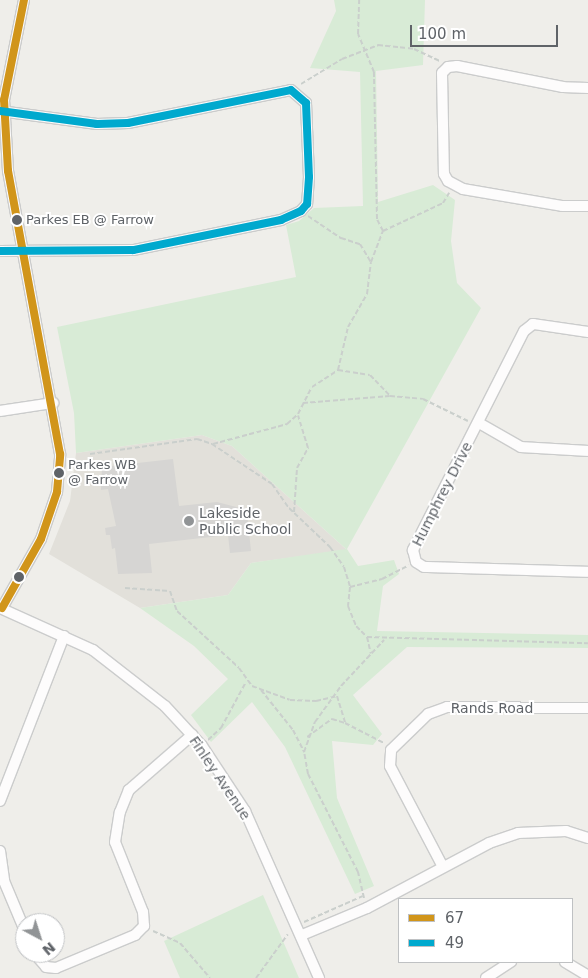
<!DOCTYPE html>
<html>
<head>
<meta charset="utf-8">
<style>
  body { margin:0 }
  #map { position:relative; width:588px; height:978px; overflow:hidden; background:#efeeea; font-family:"DejaVu Sans",sans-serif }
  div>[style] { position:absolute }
  .education>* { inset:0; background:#e2e0da }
  .green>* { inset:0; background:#d8ebd6 }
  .building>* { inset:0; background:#d6d5d3 }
  .path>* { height:2px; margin-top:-1px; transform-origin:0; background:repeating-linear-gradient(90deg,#cacfcc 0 5px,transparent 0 7.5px) }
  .roads { filter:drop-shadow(1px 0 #cbcccc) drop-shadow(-1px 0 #cbcccc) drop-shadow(0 1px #cbcccc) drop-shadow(0 -1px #cbcccc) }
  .street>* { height:10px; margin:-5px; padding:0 5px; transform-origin:5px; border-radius:5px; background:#fdfcfc }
  .bus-1>* { height:8px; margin:-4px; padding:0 4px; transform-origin:4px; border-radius:4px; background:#d1951a }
  .bus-2>* { height:8px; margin:-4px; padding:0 4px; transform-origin:4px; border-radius:4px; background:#00a9ce }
  .dots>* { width:14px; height:14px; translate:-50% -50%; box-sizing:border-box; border:2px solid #fff; border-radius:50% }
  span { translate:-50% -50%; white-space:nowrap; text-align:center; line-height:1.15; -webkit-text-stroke:4px #fff; paint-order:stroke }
  .bus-label { font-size:13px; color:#5f6368 }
  .left { translate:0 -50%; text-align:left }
  .street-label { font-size:14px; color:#5f6368 }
  .poi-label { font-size:14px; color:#5f6368 }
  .legend { position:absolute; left:398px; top:898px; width:175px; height:65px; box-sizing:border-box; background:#fff; border:1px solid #bfc1c3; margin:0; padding:6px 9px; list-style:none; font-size:15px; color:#5f6368 }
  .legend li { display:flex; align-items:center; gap:10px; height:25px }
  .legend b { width:25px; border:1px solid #bfc1c3 }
  .north { position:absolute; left:15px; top:913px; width:50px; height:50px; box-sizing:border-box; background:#fff; border:1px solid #bfc1c3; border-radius:50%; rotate:140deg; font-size:14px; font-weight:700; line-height:20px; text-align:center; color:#5f6368 }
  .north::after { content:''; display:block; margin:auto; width:18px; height:22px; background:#919496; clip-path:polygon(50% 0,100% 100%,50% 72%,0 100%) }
  .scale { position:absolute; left:410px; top:25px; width:148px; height:22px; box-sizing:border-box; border:2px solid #5f6368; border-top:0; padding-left:6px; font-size:15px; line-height:18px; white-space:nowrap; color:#5f6368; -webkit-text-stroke:4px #fff; paint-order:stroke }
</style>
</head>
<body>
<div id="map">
  <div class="education">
    <i style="clip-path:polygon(202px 435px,232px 446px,347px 550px,251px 563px,228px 595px,140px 608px,49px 554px,70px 501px,76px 453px)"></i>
  </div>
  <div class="green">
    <i style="clip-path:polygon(334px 0,425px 0,423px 65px,376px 71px,378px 202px,433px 185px,455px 200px,451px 241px,457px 283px,481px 308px,347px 549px,358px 566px,394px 560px,399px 574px,383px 586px,377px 631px,588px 635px,588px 648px,407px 647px,353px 695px,382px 734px,373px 745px,332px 741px,337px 798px,374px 886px,355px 894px,285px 747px,252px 702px,211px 742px,191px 715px,228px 679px,194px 646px,140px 608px,228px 595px,251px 563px,346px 549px,232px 446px,202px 435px,76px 453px,74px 413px,57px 327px,296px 277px,286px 225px,299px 221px,314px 208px,363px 206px,360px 72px,310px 68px,336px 11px)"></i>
    <i style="clip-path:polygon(263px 895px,299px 978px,180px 978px,164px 941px)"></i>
  </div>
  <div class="building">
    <i style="clip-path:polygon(173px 459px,179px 506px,217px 502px,240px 508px,247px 513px,251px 551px,230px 553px,228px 535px,149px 544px,152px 573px,118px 574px,115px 548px,112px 549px,110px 535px,106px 535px,105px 528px,116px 526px,108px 489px,101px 490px,102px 467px)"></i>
  </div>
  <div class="path">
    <i style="left:301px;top:84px;width:48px;rotate:-31.4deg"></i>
    <i style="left:342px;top:59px;width:39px;rotate:-21deg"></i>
    <i style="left:378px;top:45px;width:36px;rotate:6deg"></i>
    <i style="left:414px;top:49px;width:29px;rotate:25deg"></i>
    <i style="left:308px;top:216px;width:40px;rotate:34deg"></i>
    <i style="left:341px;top:238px;width:20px;rotate:18deg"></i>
    <i style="left:360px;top:244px;width:21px;rotate:59deg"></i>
    <i style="left:383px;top:231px;width:66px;rotate:-25deg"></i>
    <i style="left:443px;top:203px;width:12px;rotate:-59deg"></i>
    <i style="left:338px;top:370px;width:44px;rotate:-76.9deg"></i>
    <i style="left:348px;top:327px;width:38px;rotate:-60deg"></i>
    <i style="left:367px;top:294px;width:32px;rotate:-83deg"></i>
    <i style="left:371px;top:262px;width:33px;rotate:-69deg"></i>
    <i style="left:383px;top:231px;width:13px;rotate:-117deg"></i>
    <i style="left:377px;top:219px;width:147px;rotate:-91.2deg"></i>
    <i style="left:374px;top:72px;width:41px;rotate:-112.8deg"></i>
    <i style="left:358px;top:34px;width:34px;rotate:-88deg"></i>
    <i style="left:303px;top:403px;width:87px;rotate:-4.6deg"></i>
    <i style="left:390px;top:396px;width:33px;rotate:5deg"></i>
    <i style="left:423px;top:399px;width:50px;rotate:26.1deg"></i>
    <i style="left:213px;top:444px;width:77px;rotate:-15.1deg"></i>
    <i style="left:287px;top:424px;width:15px;rotate:-42deg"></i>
    <i style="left:298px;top:414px;width:30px;rotate:-63deg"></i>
    <i style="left:312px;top:387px;width:31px;rotate:-33deg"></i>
    <i style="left:338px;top:370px;width:32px;rotate:9deg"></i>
    <i style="left:370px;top:375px;width:29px;rotate:46deg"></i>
    <i style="left:90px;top:454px;width:108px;rotate:-8deg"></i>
    <i style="left:197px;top:439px;width:16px;rotate:18deg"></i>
    <i style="left:212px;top:444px;width:72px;rotate:33.7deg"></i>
    <i style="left:272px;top:484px;width:29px;rotate:55deg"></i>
    <i style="left:289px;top:508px;width:57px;rotate:43.6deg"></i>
    <i style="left:330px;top:547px;width:24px;rotate:55deg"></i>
    <i style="left:344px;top:567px;width:21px;rotate:73deg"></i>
    <i style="left:350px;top:587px;width:19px;rotate:96deg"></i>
    <i style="left:348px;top:606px;width:22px;rotate:68deg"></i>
    <i style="left:356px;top:626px;width:16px;rotate:45deg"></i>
    <i style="left:367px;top:637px;width:17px;rotate:77deg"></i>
    <i style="left:294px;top:512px;width:44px;rotate:-86.1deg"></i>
    <i style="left:297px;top:468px;width:23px;rotate:-61deg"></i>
    <i style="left:308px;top:448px;width:34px;rotate:-107deg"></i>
    <i style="left:350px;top:587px;width:33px;rotate:-14deg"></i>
    <i style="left:382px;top:579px;width:30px;rotate:-27deg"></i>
    <i style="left:125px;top:588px;width:45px;rotate:3.8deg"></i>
    <i style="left:170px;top:591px;width:21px;rotate:71deg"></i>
    <i style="left:177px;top:611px;width:84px;rotate:42.6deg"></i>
    <i style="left:239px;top:668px;width:22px;rotate:54deg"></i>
    <i style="left:252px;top:686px;width:40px;rotate:20.2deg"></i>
    <i style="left:290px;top:700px;width:26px;rotate:2deg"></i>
    <i style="left:316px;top:701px;width:22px;rotate:-13deg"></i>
    <i style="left:337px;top:696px;width:28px;rotate:73deg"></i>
    <i style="left:345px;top:723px;width:44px;rotate:27.1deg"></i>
    <i style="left:367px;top:637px;width:221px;rotate:1.6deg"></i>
    <i style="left:261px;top:690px;width:51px;rotate:51.3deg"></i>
    <i style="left:293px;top:730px;width:25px;rotate:63deg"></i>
    <i style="left:307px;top:737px;width:31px;rotate:-36deg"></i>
    <i style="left:332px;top:719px;width:14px;rotate:17deg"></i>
    <i style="left:208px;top:740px;width:18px;rotate:-43deg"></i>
    <i style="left:221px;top:728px;width:52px;rotate:-61.5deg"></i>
    <i style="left:364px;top:898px;width:27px;rotate:-103deg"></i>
    <i style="left:358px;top:872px;width:110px;rotate:-117deg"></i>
    <i style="left:308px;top:774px;width:22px;rotate:-100deg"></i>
    <i style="left:304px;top:752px;width:32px;rotate:-70deg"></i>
    <i style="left:315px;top:722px;width:44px;rotate:-54.2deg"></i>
    <i style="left:341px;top:686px;width:63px;rotate:-46.9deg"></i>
    <i style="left:304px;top:922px;width:64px;rotate:-23.8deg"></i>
    <i style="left:153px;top:931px;width:30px;rotate:24deg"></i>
    <i style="left:180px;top:943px;width:46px;rotate:49.4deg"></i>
    <i style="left:256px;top:978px;width:54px;rotate:-54deg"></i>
  </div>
  <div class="roads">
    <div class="street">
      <i style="left:588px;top:88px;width:25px;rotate:-178deg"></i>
      <i style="left:563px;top:87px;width:108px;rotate:-168.8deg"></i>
      <i style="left:457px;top:66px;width:9px;rotate:174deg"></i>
      <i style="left:448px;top:67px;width:8px;rotate:135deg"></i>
      <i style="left:442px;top:73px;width:101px;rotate:88.9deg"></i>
      <i style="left:444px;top:174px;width:8px;rotate:60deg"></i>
      <i style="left:448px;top:181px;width:17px;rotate:28deg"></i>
      <i style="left:463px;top:189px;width:100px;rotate:9.7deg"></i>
      <i style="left:562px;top:206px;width:26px"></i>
      <i style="left:0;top:111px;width:98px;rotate:7.6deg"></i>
      <i style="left:97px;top:124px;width:31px;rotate:-2deg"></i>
      <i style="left:128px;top:123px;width:166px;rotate:-11.4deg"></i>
      <i style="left:291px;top:90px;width:20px;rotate:41deg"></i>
      <i style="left:306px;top:103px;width:74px;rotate:87.7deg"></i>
      <i style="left:309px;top:177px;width:27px;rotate:94deg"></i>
      <i style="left:307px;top:204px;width:9px;rotate:131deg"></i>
      <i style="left:301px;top:211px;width:22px;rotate:156deg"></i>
      <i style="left:281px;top:220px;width:151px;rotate:168.5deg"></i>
      <i style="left:133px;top:250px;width:133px;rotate:179.6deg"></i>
      <i style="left:588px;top:332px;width:56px;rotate:-171.7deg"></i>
      <i style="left:533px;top:324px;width:11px;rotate:142deg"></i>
      <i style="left:524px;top:331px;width:246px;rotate:116.9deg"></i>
      <i style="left:413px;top:550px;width:12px;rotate:76deg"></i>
      <i style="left:416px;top:562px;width:9px;rotate:32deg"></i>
      <i style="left:424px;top:567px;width:164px;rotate:1.7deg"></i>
      <i style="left:0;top:411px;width:54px;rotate:-8.6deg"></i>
      <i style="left:479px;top:423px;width:48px;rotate:29.7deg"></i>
      <i style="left:521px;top:447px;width:67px;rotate:3.4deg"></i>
      <i style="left:0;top:608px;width:102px;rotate:24.3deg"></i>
      <i style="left:93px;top:650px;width:91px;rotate:37.9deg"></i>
      <i style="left:165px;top:706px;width:54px;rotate:47.2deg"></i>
      <i style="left:202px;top:746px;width:78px;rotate:56.5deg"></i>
      <i style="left:245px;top:811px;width:183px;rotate:66.1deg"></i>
      <i style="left:2px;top:608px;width:79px;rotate:-60.5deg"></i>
      <i style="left:41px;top:539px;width:50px;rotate:-71.2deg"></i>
      <i style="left:57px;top:492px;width:38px;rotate:-85deg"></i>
      <i style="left:60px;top:454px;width:288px;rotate:-100.4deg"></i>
      <i style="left:8px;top:171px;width:71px;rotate:-93.2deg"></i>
      <i style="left:4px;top:100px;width:102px;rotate:-78.7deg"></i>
      <i style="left:0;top:801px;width:177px;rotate:-68.8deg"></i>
      <i style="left:0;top:851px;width:30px;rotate:82deg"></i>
      <i style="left:4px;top:881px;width:54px;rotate:67.2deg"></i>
      <i style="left:443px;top:867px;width:114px;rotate:-117.7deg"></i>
      <i style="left:390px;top:766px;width:16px;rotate:-86deg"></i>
      <i style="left:391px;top:750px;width:52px;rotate:-44.2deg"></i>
      <i style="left:428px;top:714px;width:20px;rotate:-20deg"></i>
      <i style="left:447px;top:707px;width:141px;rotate:0.4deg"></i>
      <i style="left:302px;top:935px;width:70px;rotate:-22.6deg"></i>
      <i style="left:367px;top:908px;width:138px;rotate:-28deg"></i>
      <i style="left:489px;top:843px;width:31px;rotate:-19deg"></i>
      <i style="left:518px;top:833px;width:48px;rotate:-2.4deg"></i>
      <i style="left:566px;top:831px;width:23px;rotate:18deg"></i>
      <i style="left:34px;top:953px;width:18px;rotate:49deg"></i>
      <i style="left:46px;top:967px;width:10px;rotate:6deg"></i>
      <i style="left:56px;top:968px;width:86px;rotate:-22.7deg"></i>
      <i style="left:135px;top:935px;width:13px;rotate:-45deg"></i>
      <i style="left:144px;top:926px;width:14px;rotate:-94deg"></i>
      <i style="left:143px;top:912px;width:75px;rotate:-111.8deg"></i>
      <i style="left:115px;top:842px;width:30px;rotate:-81deg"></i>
      <i style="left:120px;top:812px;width:24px;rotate:-68deg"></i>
      <i style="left:129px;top:790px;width:84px;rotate:-41.1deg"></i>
      <i style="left:565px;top:962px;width:27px;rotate:31deg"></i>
      <i style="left:486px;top:978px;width:30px;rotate:-33deg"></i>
    </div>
  </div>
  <div class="bus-1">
    <i style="left:2px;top:608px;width:79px;rotate:-60.5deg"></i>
    <i style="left:41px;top:539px;width:50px;rotate:-71.2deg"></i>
    <i style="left:57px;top:492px;width:38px;rotate:-85deg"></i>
    <i style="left:60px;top:454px;width:288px;rotate:-100.4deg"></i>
    <i style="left:8px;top:171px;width:71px;rotate:-93.2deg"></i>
    <i style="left:4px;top:100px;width:102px;rotate:-78.7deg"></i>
  </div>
  <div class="bus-2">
    <i style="left:0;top:111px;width:98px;rotate:7.6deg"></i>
    <i style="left:97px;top:124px;width:31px;rotate:-2deg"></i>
    <i style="left:128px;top:123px;width:166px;rotate:-11.4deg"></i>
    <i style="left:291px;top:90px;width:20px;rotate:41deg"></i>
    <i style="left:306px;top:103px;width:74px;rotate:87.7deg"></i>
    <i style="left:309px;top:177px;width:27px;rotate:94deg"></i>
    <i style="left:307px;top:204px;width:9px;rotate:131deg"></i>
    <i style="left:301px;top:211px;width:22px;rotate:156deg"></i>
    <i style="left:281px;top:220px;width:151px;rotate:168.5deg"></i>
    <i style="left:133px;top:250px;width:133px;rotate:179.6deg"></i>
  </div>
  <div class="dots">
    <i style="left:17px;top:220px;background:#5f6368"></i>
    <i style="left:59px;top:473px;background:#5f6368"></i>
    <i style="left:189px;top:521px;background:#919496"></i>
    <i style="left:19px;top:577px;background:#5f6368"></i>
  </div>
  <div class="bus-label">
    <span class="left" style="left:26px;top:220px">Parkes EB @ Farrow</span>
    <span class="left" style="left:68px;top:473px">Parkes WB<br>@ Farrow</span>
  </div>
  <div class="street-label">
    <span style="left:442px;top:494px;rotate:-63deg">Humphrey Drive</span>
    <span style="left:492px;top:708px">Rands Road</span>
    <span style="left:220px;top:778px;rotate:56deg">Finley Avenue</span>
  </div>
  <div class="poi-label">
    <span class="left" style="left:199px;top:521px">Lakeside<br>Public School</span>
  </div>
  <ul class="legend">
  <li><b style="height:6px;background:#d1951a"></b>67</li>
  <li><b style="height:6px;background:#00a9ce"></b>49</li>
  </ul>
  <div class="north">N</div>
  <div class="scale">100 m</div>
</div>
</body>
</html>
